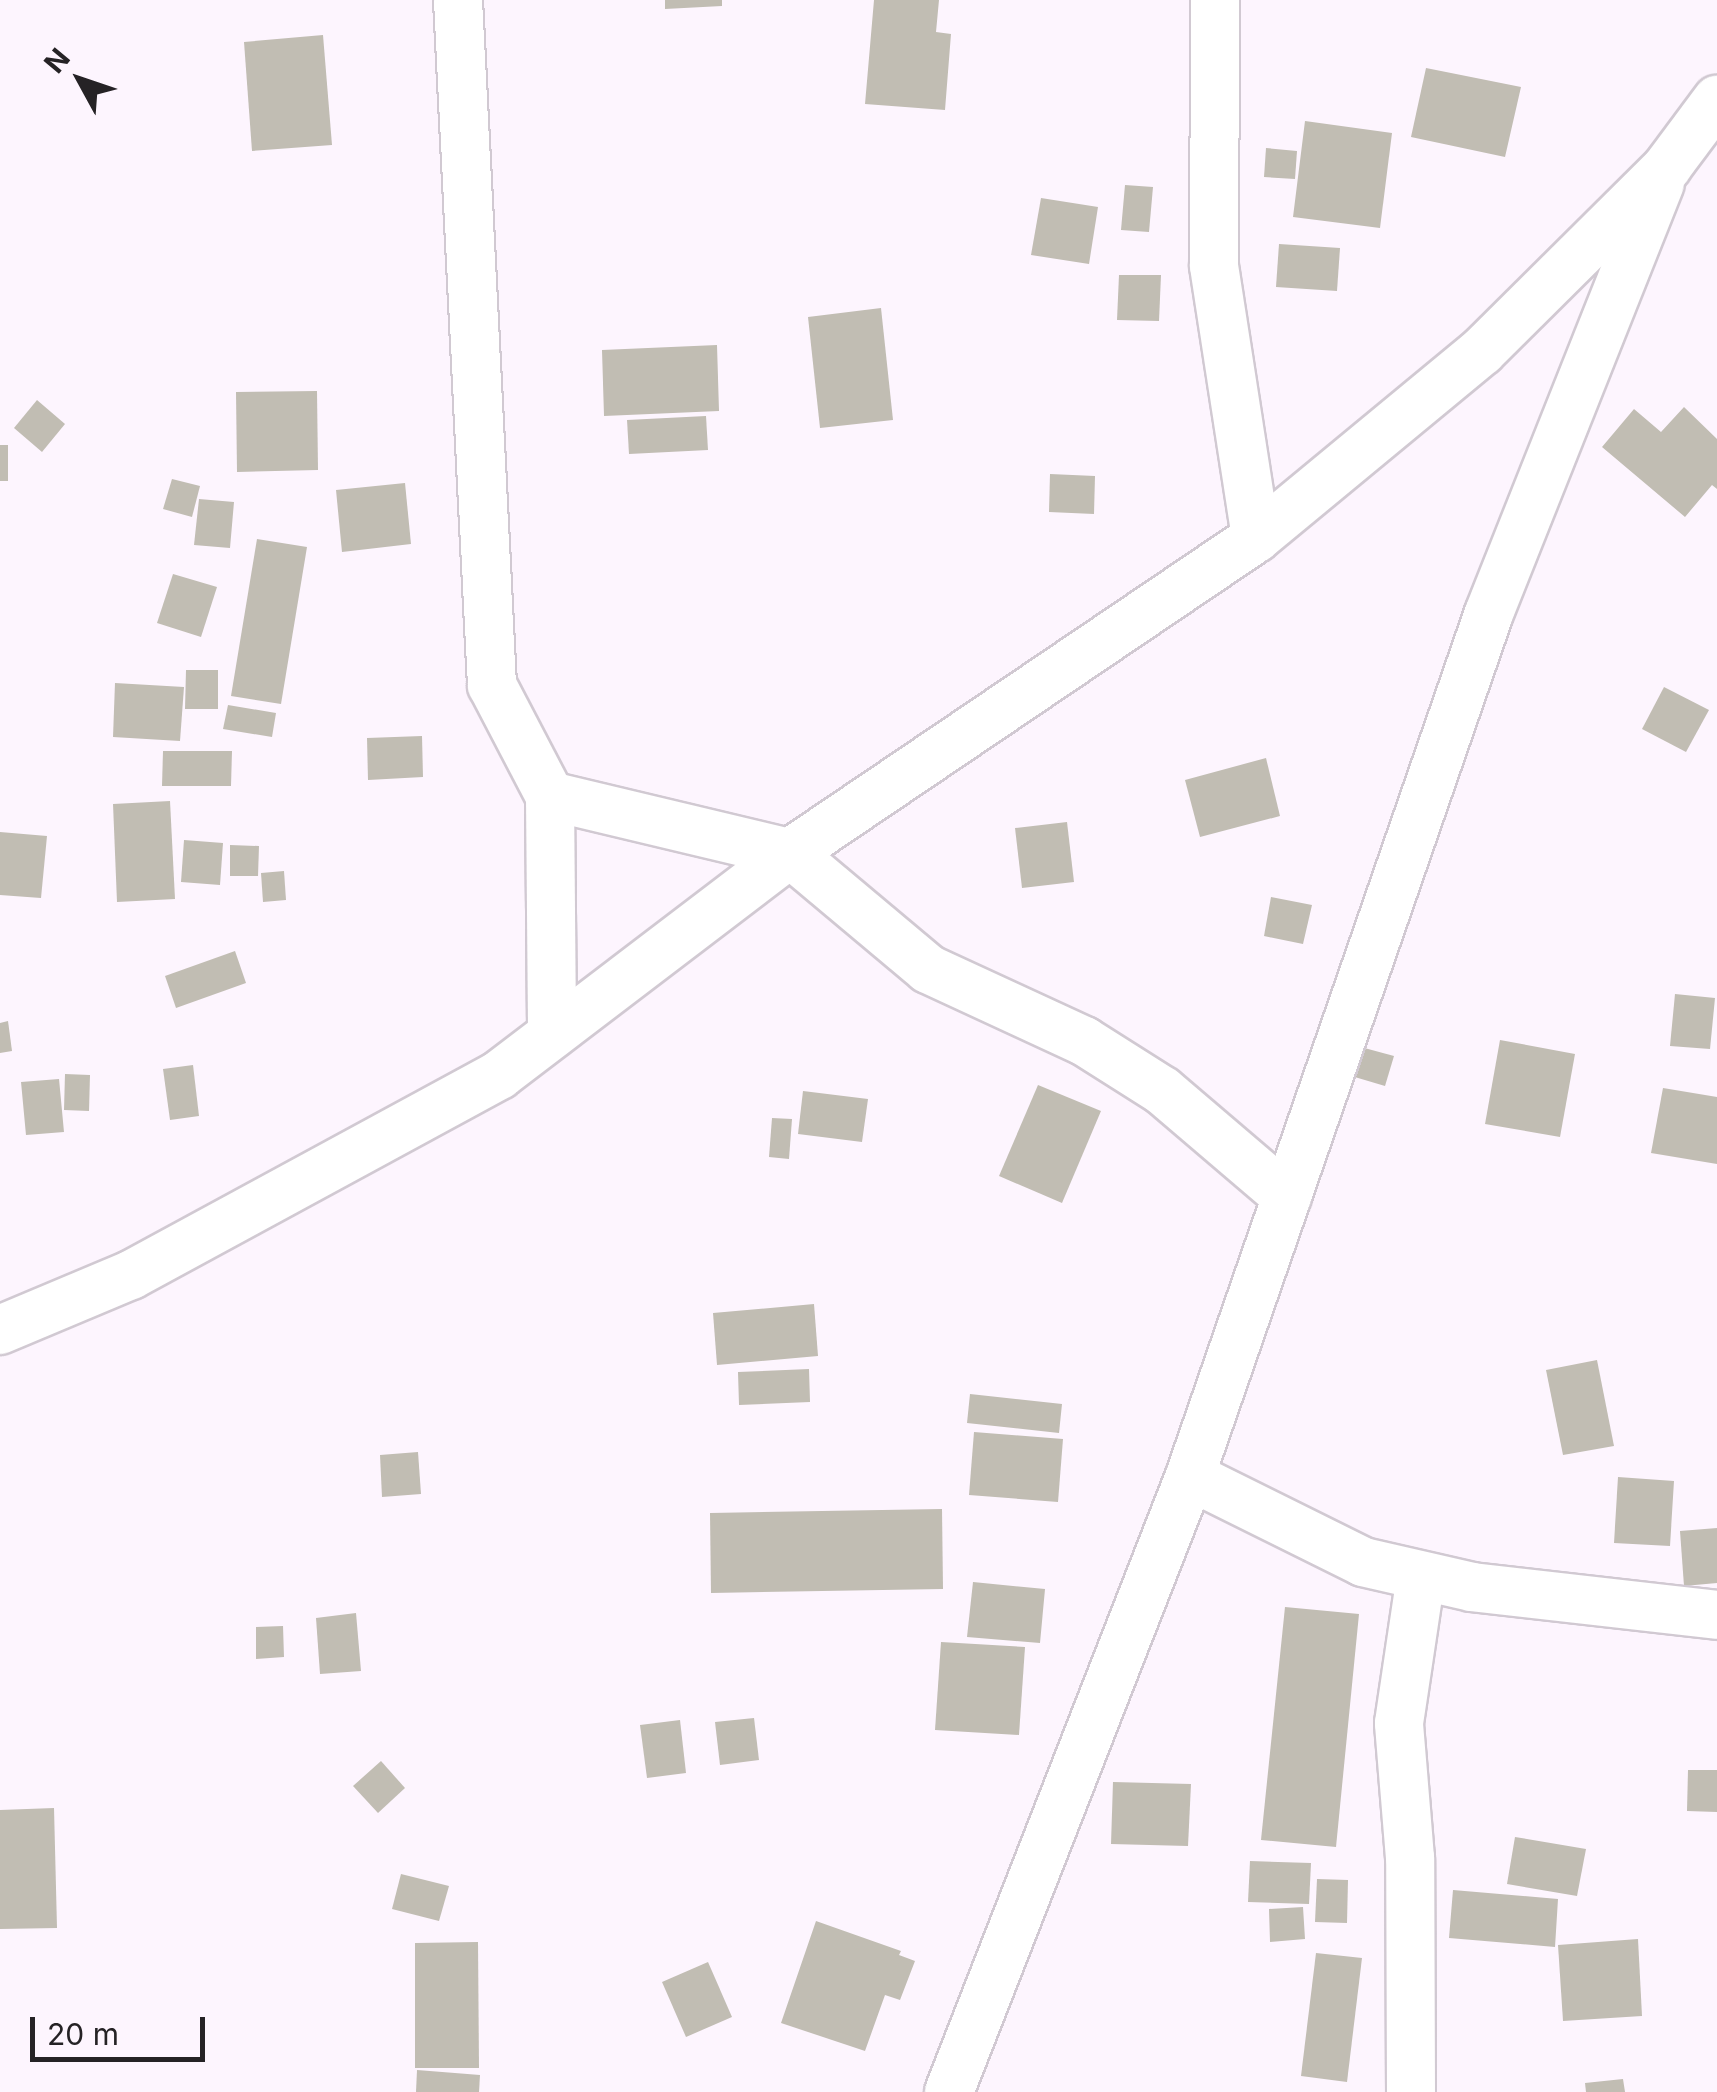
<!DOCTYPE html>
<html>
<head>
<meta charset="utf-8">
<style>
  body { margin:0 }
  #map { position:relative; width:1717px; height:2092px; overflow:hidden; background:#fdf5fe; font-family:Inter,sans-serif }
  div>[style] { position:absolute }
  .building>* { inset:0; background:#c1bdb3 }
  .roads { filter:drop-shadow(2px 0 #d1c9d2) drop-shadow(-2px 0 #d1c9d2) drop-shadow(0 2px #d1c9d2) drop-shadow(0 -2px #d1c9d2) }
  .street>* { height:48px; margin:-24px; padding:0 24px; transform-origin:24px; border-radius:24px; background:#fff }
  span { translate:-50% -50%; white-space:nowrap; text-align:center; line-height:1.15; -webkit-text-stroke:10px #fdf5fe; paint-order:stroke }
  .north { position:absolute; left:30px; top:30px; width:100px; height:100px; -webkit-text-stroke:8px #fdf5fe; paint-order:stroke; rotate:310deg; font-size:28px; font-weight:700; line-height:40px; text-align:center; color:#252225 }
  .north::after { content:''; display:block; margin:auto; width:35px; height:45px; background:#252225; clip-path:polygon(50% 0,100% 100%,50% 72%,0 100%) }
  .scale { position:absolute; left:30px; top:2017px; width:175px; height:45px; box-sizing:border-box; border:5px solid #252225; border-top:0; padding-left:12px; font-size:30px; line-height:35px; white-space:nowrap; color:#252225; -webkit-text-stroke:8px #fdf5fe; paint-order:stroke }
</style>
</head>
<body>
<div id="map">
  <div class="building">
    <i style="clip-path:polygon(665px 0,722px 0,722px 6px,665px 9px)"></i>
    <i style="clip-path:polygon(874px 0,939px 0,936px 32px,951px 34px,945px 110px,865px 104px)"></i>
    <i style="clip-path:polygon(323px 35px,332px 145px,252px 151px,244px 42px)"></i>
    <i style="clip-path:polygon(1426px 68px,1521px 87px,1505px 157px,1411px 137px)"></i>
    <i style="clip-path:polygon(1305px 121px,1392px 133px,1380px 228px,1293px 217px)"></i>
    <i style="clip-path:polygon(1266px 148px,1297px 151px,1295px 179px,1264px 177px)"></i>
    <i style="clip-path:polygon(1125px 185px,1153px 187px,1149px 232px,1121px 230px)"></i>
    <i style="clip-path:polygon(1041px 198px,1098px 207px,1089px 264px,1031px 255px)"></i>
    <i style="clip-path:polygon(1279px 244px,1340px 248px,1337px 291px,1276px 287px)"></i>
    <i style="clip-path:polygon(1119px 275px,1161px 275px,1159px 321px,1117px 320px)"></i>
    <i style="clip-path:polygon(881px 308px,893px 420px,820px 428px,808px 317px)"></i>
    <i style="clip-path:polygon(717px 345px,719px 411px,604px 416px,602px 350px)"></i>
    <i style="clip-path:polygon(317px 391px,318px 470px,237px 472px,236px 392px)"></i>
    <i style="clip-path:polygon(37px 400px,65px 424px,42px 452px,14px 428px)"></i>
    <i style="clip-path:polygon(1684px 407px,1717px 439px,1717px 489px,1712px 485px,1685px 517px,1602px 447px,1634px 409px,1661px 432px)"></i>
    <i style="clip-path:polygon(706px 416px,708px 450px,629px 454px,627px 420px)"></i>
    <i style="clip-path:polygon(0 445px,8px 445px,8px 481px,0 481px)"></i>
    <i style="clip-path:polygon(1050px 474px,1095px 476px,1094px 514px,1049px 512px)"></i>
    <i style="clip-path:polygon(172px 479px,200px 486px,192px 517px,163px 509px)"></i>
    <i style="clip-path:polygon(405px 483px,411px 544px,342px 552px,336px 490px)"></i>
    <i style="clip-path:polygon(199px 499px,234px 502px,230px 548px,194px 545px)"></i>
    <i style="clip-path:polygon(257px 539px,307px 547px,281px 704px,231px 696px)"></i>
    <i style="clip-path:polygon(173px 574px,217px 587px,201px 637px,157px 623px)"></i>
    <i style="clip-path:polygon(186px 670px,218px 670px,218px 709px,185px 709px)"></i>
    <i style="clip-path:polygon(115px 683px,184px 687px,180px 741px,113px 737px)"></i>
    <i style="clip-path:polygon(1664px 687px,1709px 710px,1686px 752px,1642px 729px)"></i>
    <i style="clip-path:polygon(228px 705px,276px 713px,272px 737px,223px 729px)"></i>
    <i style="clip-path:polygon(422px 736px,423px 777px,368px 780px,367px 738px)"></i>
    <i style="clip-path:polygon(163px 751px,232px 751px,231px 786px,162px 786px)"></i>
    <i style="clip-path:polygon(1266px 758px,1280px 816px,1200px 837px,1185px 780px)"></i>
    <i style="clip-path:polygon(170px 801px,175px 899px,117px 902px,113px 804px)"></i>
    <i style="clip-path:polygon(1067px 822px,1074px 882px,1022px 888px,1015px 828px)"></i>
    <i style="clip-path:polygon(0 832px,47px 836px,41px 898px,0 895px)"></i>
    <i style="clip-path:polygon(184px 840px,223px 843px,220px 885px,181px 882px)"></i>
    <i style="clip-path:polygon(230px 845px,259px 846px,258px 876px,230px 876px)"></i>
    <i style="clip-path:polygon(284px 871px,286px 900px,263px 902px,261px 873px)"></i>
    <i style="clip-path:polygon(1271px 897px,1312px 905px,1303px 944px,1264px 936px)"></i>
    <i style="clip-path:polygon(235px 951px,246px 983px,176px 1008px,165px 976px)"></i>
    <i style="clip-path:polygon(1675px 994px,1715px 998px,1710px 1049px,1670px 1046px)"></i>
    <i style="clip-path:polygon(8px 1021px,12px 1051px,0 1053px,0 1023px)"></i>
    <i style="clip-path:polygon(1500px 1040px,1575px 1054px,1560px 1137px,1485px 1124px)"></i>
    <i style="clip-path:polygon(1357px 1046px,1394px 1056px,1385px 1086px,1348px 1075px)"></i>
    <i style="clip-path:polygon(193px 1065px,199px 1116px,170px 1120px,163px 1069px)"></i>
    <i style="clip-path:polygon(65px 1074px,90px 1075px,89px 1111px,64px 1110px)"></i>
    <i style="clip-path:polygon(59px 1079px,64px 1132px,26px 1135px,21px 1082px)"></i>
    <i style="clip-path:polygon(1038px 1085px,1101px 1111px,1062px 1203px,999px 1176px)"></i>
    <i style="clip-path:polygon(1663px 1088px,1717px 1097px,1717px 1164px,1651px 1153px)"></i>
    <i style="clip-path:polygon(803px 1091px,868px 1099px,862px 1142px,798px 1134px)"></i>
    <i style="clip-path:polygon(772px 1118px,792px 1119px,789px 1159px,769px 1157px)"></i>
    <i style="clip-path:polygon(814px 1304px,818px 1356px,717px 1365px,713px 1313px)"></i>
    <i style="clip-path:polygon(1597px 1360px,1614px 1446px,1563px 1455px,1546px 1370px)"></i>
    <i style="clip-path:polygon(809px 1369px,810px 1402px,739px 1405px,738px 1372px)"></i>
    <i style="clip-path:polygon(970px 1394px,1062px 1404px,1059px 1433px,967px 1423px)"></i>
    <i style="clip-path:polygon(974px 1432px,1063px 1439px,1058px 1502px,969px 1495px)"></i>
    <i style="clip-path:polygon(418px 1452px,421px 1494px,382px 1497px,380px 1455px)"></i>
    <i style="clip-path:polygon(1618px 1477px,1674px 1481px,1670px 1546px,1614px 1543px)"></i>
    <i style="clip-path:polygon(942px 1509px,943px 1589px,711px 1593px,710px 1513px)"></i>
    <i style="clip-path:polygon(1717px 1528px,1717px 1583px,1684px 1586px,1680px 1531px)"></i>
    <i style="clip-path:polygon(973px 1582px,1045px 1589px,1040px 1643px,967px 1637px)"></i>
    <i style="clip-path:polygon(1285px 1607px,1359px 1614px,1336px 1847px,1261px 1840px)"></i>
    <i style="clip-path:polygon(356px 1613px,361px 1671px,320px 1674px,316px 1618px)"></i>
    <i style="clip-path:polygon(283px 1626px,284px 1657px,256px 1659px,256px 1627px)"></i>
    <i style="clip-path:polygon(941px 1642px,1025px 1647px,1019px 1735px,935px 1730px)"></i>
    <i style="clip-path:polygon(754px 1718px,759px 1760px,720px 1765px,715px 1722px)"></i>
    <i style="clip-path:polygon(680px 1720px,686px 1773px,647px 1778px,640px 1725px)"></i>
    <i style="clip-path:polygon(381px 1761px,405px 1788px,378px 1813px,353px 1786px)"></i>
    <i style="clip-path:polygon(1688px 1770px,1717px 1770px,1717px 1812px,1687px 1811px)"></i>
    <i style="clip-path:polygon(1113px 1782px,1191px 1784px,1188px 1846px,1111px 1844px)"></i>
    <i style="clip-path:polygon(54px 1808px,57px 1928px,0 1929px,0 1810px)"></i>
    <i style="clip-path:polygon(1515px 1837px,1586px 1849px,1577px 1896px,1507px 1884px)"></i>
    <i style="clip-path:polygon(1250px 1861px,1311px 1863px,1309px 1904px,1248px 1902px)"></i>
    <i style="clip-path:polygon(401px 1874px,449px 1886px,439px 1921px,392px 1909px)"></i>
    <i style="clip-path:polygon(1317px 1879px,1348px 1880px,1347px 1923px,1315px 1922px)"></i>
    <i style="clip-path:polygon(1453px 1890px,1558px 1899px,1555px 1947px,1449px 1938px)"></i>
    <i style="clip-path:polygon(1303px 1907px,1305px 1939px,1270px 1942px,1269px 1909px)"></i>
    <i style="clip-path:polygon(816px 1921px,901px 1951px,899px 1955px,915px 1961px,900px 2000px,885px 1995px,865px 2051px,781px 2023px)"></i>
    <i style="clip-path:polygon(1638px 1939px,1642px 2016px,1563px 2021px,1558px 1945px)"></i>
    <i style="clip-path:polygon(478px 1942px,479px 2068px,415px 2068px,415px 1943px)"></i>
    <i style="clip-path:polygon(1316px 1953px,1362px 1958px,1347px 2082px,1301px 2076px)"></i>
    <i style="clip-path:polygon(708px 1962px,732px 2017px,686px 2037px,662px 1982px)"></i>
    <i style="clip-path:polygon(417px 2070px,480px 2075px,479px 2092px,416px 2092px)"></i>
    <i style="clip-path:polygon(1623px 2079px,1625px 2092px,1586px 2092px,1585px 2083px)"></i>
  </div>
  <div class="roads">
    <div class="street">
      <i style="left:458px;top:0;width:686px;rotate:87.16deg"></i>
      <i style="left:492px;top:685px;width:125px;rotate:62.4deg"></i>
      <i style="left:550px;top:796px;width:247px;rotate:13.4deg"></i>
      <i style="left:790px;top:853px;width:180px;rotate:40deg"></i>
      <i style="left:928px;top:969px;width:172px;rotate:24.8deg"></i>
      <i style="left:1084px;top:1041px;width:93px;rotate:32.3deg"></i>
      <i style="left:1163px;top:1091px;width:163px;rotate:40.5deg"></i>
      <i style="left:1215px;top:0;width:266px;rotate:90.2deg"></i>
      <i style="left:1214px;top:266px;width:275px;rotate:81.2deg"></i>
      <i style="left:550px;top:796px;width:238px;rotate:89.5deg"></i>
      <i style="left:0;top:1330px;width:142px;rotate:-22.8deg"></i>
      <i style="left:131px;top:1275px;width:419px;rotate:-28.5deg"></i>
      <i style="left:499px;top:1075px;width:366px;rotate:-37.3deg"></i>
      <i style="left:790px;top:853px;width:562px;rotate:-34.06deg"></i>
      <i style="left:1256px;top:538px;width:293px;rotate:-39.6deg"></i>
      <i style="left:1482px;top:351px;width:261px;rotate:-44.8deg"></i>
      <i style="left:1667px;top:167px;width:84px;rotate:-53.3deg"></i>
      <i style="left:1190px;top:1476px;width:193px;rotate:26.4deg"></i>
      <i style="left:1363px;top:1562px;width:112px;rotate:12.9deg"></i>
      <i style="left:1472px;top:1587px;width:247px;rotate:6.5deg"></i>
      <i style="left:949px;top:2092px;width:661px;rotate:-68.63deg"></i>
      <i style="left:1190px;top:1476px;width:913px;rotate:-70.89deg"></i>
      <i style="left:1489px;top:613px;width:462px;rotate:-68.3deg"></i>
      <i style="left:1411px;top:2092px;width:234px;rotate:-90.2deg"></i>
      <i style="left:1410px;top:1858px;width:135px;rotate:-94.7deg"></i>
      <i style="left:1399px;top:1723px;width:149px;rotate:-81.5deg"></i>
    </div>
  </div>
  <div class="north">N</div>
  <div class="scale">20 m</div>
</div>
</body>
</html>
